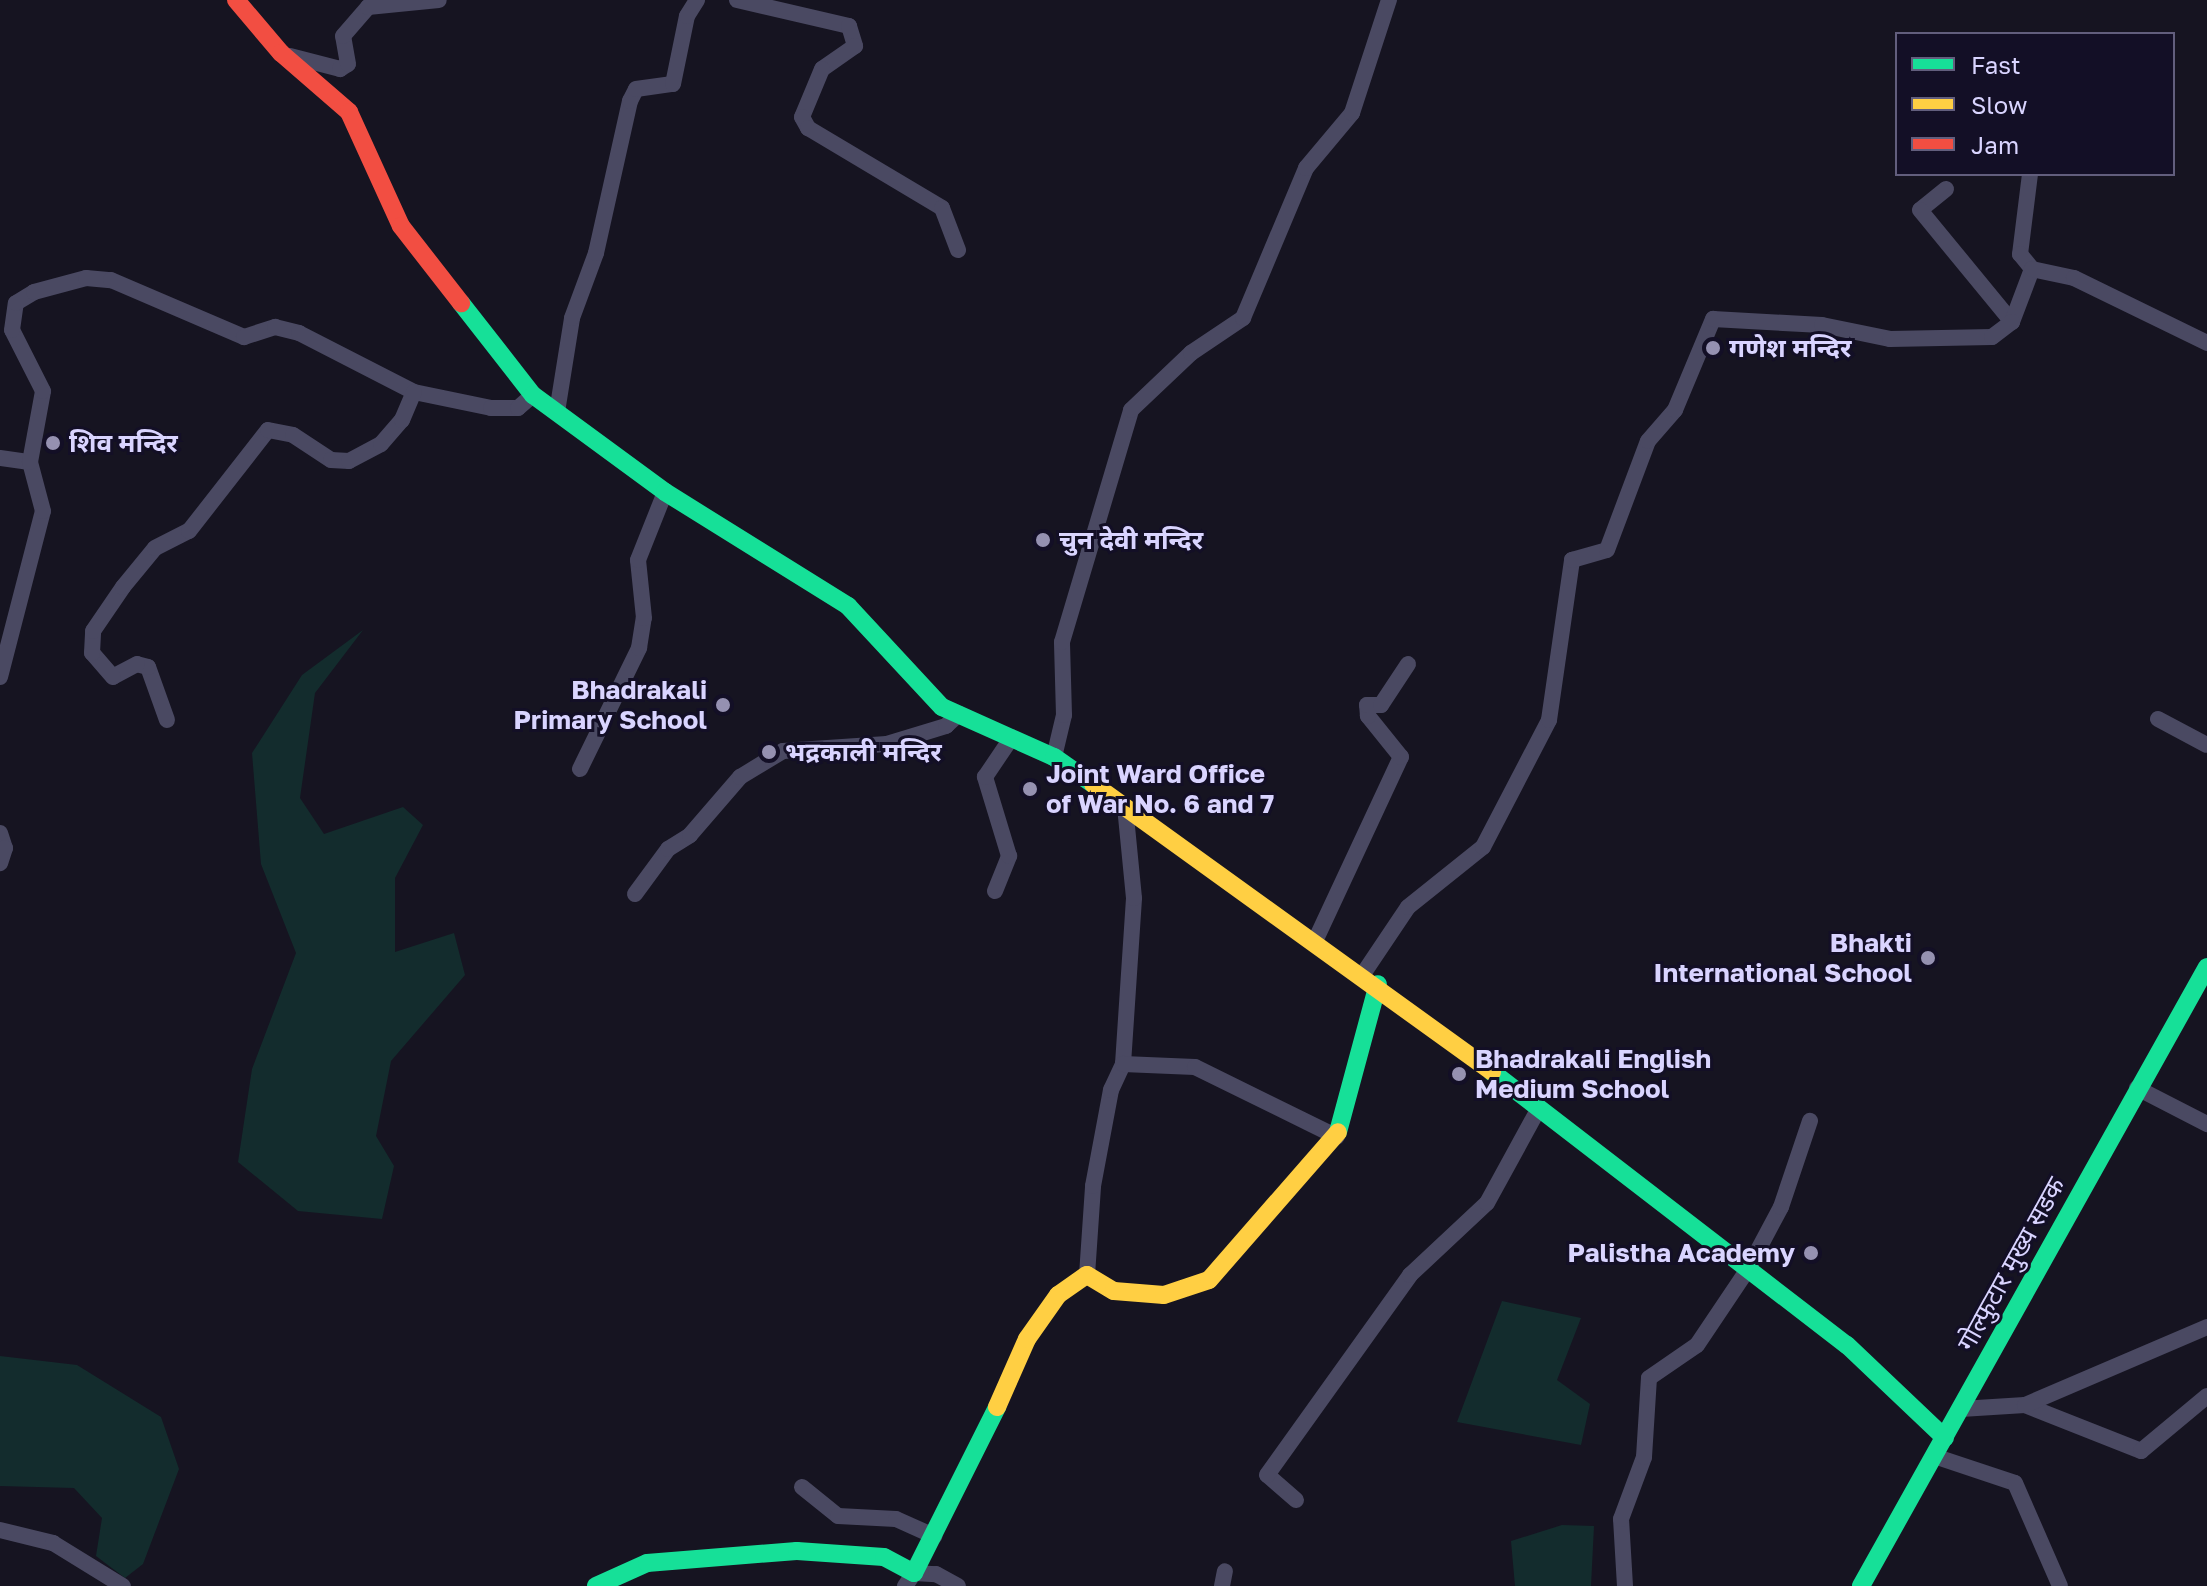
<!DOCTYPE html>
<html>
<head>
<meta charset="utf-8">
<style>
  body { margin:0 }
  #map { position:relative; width:2207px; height:1586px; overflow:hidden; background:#161421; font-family:"Golos Text","Noto Sans Devanagari",sans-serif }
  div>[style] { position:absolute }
  .green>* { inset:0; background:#132c2d }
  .street>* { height:16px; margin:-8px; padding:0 8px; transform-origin:8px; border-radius:8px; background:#4a4962 }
  .fast>* { height:18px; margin:-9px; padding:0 9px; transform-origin:9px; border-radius:9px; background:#16e098 }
  .slow>* { height:18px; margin:-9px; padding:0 9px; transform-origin:9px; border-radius:9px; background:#ffcf43 }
  .jam>* { height:18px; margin:-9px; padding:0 9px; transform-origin:9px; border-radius:9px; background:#f24e42 }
  .dots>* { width:22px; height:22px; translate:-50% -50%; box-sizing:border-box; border:4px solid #130f26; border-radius:50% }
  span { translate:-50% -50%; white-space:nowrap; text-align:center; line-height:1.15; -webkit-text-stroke:6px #130f26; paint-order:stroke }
  .poi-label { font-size:26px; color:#d9d4ff; font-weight:700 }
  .left { translate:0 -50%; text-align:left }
  .right { translate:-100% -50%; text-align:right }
  .street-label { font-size:26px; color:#d9d4ff }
  .legend { position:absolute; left:1895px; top:32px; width:280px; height:144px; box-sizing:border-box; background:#130f26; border:2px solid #625e7d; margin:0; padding:10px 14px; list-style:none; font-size:24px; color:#d9d4ff }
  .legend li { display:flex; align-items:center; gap:16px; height:40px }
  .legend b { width:40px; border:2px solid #625e7d }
</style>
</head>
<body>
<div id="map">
  <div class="green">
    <i style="clip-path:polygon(363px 630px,315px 693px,300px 798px,324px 834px,403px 807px,423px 825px,395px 878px,395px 952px,454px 933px,465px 975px,391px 1061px,376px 1136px,394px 1166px,382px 1219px,298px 1211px,238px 1162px,252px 1069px,296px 953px,261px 864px,252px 753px,302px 675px)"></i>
    <i style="clip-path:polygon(1502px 1301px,1581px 1318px,1557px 1380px,1590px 1404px,1581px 1445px,1457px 1422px)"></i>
    <i style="clip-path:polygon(0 1356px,77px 1365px,161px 1417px,179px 1469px,143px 1564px,125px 1578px,96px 1556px,102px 1518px,74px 1488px,0 1486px)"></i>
    <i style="clip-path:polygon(1562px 1525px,1594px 1526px,1591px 1586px,1515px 1586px,1511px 1541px)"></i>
  </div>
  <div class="street">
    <i style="left:737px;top:0;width:115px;rotate:13.1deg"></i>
    <i style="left:849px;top:26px;width:21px;rotate:73deg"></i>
    <i style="left:855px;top:46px;width:40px;rotate:145.1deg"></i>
    <i style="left:822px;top:69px;width:52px;rotate:112.6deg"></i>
    <i style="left:802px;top:117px;width:13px;rotate:61deg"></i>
    <i style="left:808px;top:128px;width:156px;rotate:30.8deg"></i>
    <i style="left:942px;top:208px;width:45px;rotate:69.1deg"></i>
    <i style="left:290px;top:56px;width:52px;rotate:14.6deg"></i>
    <i style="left:340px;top:69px;width:9px;rotate:-32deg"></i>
    <i style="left:348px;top:64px;width:28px;rotate:-100deg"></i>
    <i style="left:343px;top:36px;width:38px;rotate:-49deg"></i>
    <i style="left:368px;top:7px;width:71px;rotate:-5.6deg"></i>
    <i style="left:2030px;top:174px;width:81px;rotate:97.1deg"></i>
    <i style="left:2020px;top:254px;width:19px;rotate:51deg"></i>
    <i style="left:1946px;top:189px;width:33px;rotate:141deg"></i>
    <i style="left:1920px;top:210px;width:145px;rotate:50.6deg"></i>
    <i style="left:2012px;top:322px;width:57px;rotate:-69.3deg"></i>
    <i style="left:2032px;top:269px;width:43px;rotate:12.1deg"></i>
    <i style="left:2074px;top:278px;width:148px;rotate:26deg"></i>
    <i style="left:557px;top:412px;width:95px;rotate:-80.9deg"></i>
    <i style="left:572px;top:318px;width:69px;rotate:-69.7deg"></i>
    <i style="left:596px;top:253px;width:156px;rotate:-77.4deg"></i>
    <i style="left:630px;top:101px;width:13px;rotate:-63deg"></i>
    <i style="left:636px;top:89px;width:37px;rotate:-8deg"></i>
    <i style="left:673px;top:84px;width:69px;rotate:-78.4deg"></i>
    <i style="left:687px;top:16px;width:19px;rotate:-58deg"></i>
    <i style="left:0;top:458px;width:30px;rotate:8deg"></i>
    <i style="left:0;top:677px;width:171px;rotate:-75.5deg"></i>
    <i style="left:43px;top:511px;width:51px;rotate:-104.9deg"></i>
    <i style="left:30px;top:462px;width:72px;rotate:-79.6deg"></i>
    <i style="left:43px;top:391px;width:68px;rotate:-116.9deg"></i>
    <i style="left:12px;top:330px;width:27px;rotate:-82deg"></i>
    <i style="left:16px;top:303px;width:21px;rotate:-31deg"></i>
    <i style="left:34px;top:292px;width:54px;rotate:-15.1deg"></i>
    <i style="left:86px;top:278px;width:25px;rotate:5deg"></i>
    <i style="left:111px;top:280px;width:145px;rotate:23.2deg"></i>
    <i style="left:244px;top:337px;width:33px;rotate:-18deg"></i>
    <i style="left:275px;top:327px;width:25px;rotate:14deg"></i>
    <i style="left:299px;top:333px;width:129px;rotate:27.2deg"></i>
    <i style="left:414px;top:392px;width:79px;rotate:11.7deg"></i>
    <i style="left:491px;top:408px;width:27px"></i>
    <i style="left:518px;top:408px;width:20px;rotate:-41deg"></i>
    <i style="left:2158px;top:719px;width:55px;rotate:28deg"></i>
    <i style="left:167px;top:720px;width:56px;rotate:-109.7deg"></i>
    <i style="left:148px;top:667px;width:11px;rotate:-165deg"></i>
    <i style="left:137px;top:664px;width:27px;rotate:152deg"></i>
    <i style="left:113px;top:677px;width:32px;rotate:-131deg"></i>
    <i style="left:92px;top:653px;width:22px;rotate:-87deg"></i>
    <i style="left:93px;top:631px;width:53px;rotate:-55.7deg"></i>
    <i style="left:123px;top:587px;width:50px;rotate:-50.6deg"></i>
    <i style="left:155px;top:548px;width:38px;rotate:-27deg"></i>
    <i style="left:189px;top:531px;width:128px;rotate:-52deg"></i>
    <i style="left:268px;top:430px;width:25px;rotate:11deg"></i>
    <i style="left:293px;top:435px;width:45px;rotate:33.3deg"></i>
    <i style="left:331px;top:460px;width:18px;rotate:3deg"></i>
    <i style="left:349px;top:461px;width:36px;rotate:-28deg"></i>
    <i style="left:381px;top:444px;width:32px;rotate:-49deg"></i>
    <i style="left:402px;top:420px;width:30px;rotate:-67deg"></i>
    <i style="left:1054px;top:757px;width:43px;rotate:-76.6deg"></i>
    <i style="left:1064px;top:715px;width:73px;rotate:-91.6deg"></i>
    <i style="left:1062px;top:642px;width:242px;rotate:-73.4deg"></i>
    <i style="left:1131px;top:410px;width:83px;rotate:-43.5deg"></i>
    <i style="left:1191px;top:353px;width:63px;rotate:-33.9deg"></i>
    <i style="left:1243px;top:318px;width:163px;rotate:-67.2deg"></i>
    <i style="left:1306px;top:168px;width:72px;rotate:-50.1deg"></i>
    <i style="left:1352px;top:113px;width:119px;rotate:-71.9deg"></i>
    <i style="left:580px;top:769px;width:135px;rotate:-64deg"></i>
    <i style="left:639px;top:648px;width:30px;rotate:-81deg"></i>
    <i style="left:644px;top:618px;width:58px;rotate:-95.9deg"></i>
    <i style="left:638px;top:560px;width:73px;rotate:-68.3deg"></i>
    <i style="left:0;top:833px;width:16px;rotate:72deg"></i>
    <i style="left:5px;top:848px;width:16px;rotate:108deg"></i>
    <i style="left:995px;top:891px;width:38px;rotate:-68deg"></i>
    <i style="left:1009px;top:856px;width:83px;rotate:-106.9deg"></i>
    <i style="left:985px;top:777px;width:48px;rotate:-56deg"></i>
    <i style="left:635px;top:894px;width:56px;rotate:-53.7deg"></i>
    <i style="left:668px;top:849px;width:26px;rotate:-32deg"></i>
    <i style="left:690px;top:835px;width:77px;rotate:-49.2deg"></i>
    <i style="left:740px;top:777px;width:50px;rotate:-31.2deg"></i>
    <i style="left:783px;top:751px;width:104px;rotate:-3.9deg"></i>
    <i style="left:887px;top:744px;width:62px;rotate:-17deg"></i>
    <i style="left:946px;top:726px;width:18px;rotate:-43deg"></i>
    <i style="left:1316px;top:939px;width:201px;rotate:-65deg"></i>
    <i style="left:1401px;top:757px;width:53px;rotate:-128.8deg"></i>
    <i style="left:1368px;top:716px;width:11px;rotate:-95deg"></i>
    <i style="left:1367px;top:705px;width:14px"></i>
    <i style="left:1381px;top:705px;width:49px;rotate:-56.6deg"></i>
    <i style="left:1361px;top:977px;width:84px;rotate:-56.1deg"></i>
    <i style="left:1408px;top:907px;width:96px;rotate:-38.7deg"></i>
    <i style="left:1483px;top:847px;width:143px;rotate:-62.5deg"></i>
    <i style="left:1549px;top:720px;width:162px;rotate:-81.8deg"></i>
    <i style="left:1572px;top:560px;width:36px;rotate:-16deg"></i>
    <i style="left:1607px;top:550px;width:116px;rotate:-69.4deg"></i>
    <i style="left:1648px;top:441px;width:41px;rotate:-48.9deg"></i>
    <i style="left:1675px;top:410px;width:99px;rotate:-67.3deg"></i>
    <i style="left:1713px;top:319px;width:109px;rotate:3.2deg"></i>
    <i style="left:1822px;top:325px;width:69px;rotate:11.6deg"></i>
    <i style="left:1890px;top:339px;width:102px;rotate:-1.1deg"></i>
    <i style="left:1992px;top:337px;width:25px;rotate:-37deg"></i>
    <i style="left:1123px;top:1064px;width:166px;rotate:-86.2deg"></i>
    <i style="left:1134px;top:898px;width:92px;rotate:-95.6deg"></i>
    <i style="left:2137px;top:1088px;width:79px;rotate:27.2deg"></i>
    <i style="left:1087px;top:1275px;width:89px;rotate:-86.1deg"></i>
    <i style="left:1093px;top:1186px;width:98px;rotate:-79.4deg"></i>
    <i style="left:1111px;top:1090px;width:29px;rotate:-65deg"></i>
    <i style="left:1123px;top:1064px;width:72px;rotate:2.4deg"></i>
    <i style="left:1195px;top:1067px;width:158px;rotate:26.2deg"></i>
    <i style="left:2025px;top:1405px;width:125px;rotate:21.6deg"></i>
    <i style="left:2141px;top:1451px;width:86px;rotate:-39.8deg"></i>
    <i style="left:1961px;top:1409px;width:64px;rotate:-3.6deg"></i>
    <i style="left:2025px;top:1405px;width:198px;rotate:-23.2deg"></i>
    <i style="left:1934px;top:1456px;width:85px;rotate:18.4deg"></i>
    <i style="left:2015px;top:1483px;width:112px;rotate:66.4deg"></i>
    <i style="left:802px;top:1487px;width:46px;rotate:38.9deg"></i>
    <i style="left:838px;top:1516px;width:58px;rotate:3deg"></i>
    <i style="left:896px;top:1519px;width:42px;rotate:24.1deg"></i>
    <i style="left:1296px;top:1500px;width:38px;rotate:-139deg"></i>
    <i style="left:1267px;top:1475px;width:246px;rotate:-54.4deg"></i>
    <i style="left:1410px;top:1275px;width:105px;rotate:-43.1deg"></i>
    <i style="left:1487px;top:1203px;width:108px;rotate:-61.3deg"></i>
    <i style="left:0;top:1530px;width:55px;rotate:13.8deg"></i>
    <i style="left:53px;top:1543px;width:82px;rotate:31.6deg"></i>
    <i style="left:905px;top:1586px;width:16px;rotate:-55deg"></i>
    <i style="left:914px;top:1573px;width:22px;rotate:3deg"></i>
    <i style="left:936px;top:1574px;width:25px;rotate:29deg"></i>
    <i style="left:1222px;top:1586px;width:15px;rotate:-79deg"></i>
    <i style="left:1625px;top:1586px;width:67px;rotate:-93.4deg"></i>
    <i style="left:1621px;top:1519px;width:66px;rotate:-69.6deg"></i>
    <i style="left:1644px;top:1457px;width:79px;rotate:-86.4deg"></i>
    <i style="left:1649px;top:1378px;width:58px;rotate:-34.5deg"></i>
    <i style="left:1697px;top:1345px;width:92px;rotate:-56.1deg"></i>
    <i style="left:1748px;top:1269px;width:70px;rotate:-62deg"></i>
    <i style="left:1781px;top:1207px;width:91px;rotate:-71.4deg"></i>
  </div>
  <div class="fast">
    <i style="left:461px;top:303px;width:117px;rotate:52deg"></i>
    <i style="left:533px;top:395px;width:164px;rotate:36.3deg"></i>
    <i style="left:665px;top:492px;width:216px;rotate:31.9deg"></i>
    <i style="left:848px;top:606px;width:138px;rotate:47.1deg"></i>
    <i style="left:942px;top:707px;width:123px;rotate:24.1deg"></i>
    <i style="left:1054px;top:757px;width:47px;rotate:34.7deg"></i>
    <i style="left:1492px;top:1072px;width:448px;rotate:37.6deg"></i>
    <i style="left:1847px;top:1345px;width:135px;rotate:43.5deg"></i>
    <i style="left:1338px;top:1132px;width:153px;rotate:-74.9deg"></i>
    <i style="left:596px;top:1586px;width:56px;rotate:-24.3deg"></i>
    <i style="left:647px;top:1563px;width:150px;rotate:-4.6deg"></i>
    <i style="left:797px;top:1551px;width:87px;rotate:3.9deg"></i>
    <i style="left:884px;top:1557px;width:34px;rotate:28deg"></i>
    <i style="left:914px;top:1573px;width:186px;rotate:-63.4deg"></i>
    <i style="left:1861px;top:1586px;width:709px;rotate:-60.8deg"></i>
  </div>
  <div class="slow">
    <i style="left:1093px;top:784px;width:492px;rotate:35.8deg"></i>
    <i style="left:997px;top:1407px;width:74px;rotate:-66.2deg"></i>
    <i style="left:1027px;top:1339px;width:54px;rotate:-54.8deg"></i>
    <i style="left:1058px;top:1295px;width:35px;rotate:-35deg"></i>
    <i style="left:1087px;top:1275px;width:31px;rotate:31deg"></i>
    <i style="left:1114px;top:1291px;width:50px;rotate:4.6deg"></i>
    <i style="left:1164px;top:1295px;width:47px;rotate:-18.4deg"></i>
    <i style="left:1209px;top:1280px;width:196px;rotate:-48.9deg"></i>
  </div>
  <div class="jam">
    <i style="left:236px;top:0;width:70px;rotate:49.7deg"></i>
    <i style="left:281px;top:53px;width:90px;rotate:40.9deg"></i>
    <i style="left:349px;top:112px;width:125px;rotate:65.5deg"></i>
    <i style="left:401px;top:226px;width:98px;rotate:52.1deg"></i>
  </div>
  <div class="dots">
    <i style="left:1713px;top:348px;background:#9591b1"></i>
    <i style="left:53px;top:443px;background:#9591b1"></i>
    <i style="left:1043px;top:540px;background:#9591b1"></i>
    <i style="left:723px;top:705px;background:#9591b1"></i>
    <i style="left:769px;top:752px;background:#9591b1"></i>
    <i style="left:1030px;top:789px;background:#9591b1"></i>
    <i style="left:1928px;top:958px;background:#9591b1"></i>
    <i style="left:1459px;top:1074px;background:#9591b1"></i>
    <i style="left:1811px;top:1253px;background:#9591b1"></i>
  </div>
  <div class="poi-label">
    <span class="left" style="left:1729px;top:348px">गणेश मन्दिर</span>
    <span class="left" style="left:69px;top:443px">शिव मन्दिर</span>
    <span class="left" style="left:1059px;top:540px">चुन देवी मन्दिर</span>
    <span class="right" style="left:707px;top:705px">Bhadrakali<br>Primary School</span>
    <span class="left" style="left:785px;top:752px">भद्रकाली मन्दिर</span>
    <span class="left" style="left:1046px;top:789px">Joint Ward Office<br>of War No. 6 and 7</span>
    <span class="right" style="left:1912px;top:958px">Bhakti<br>International School</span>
    <span class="left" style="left:1475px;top:1074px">Bhadrakali English<br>Medium School</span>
    <span class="right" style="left:1795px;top:1253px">Palistha Academy</span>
  </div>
  <div class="street-label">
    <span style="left:2011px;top:1264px;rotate:-61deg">गोल्फुटार मुख्य सडक</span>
  </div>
  <ul class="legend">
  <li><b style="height:10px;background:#16e098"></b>Fast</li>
  <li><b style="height:10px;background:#ffcf43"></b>Slow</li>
  <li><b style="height:10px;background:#f24e42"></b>Jam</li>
  </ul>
</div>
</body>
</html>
